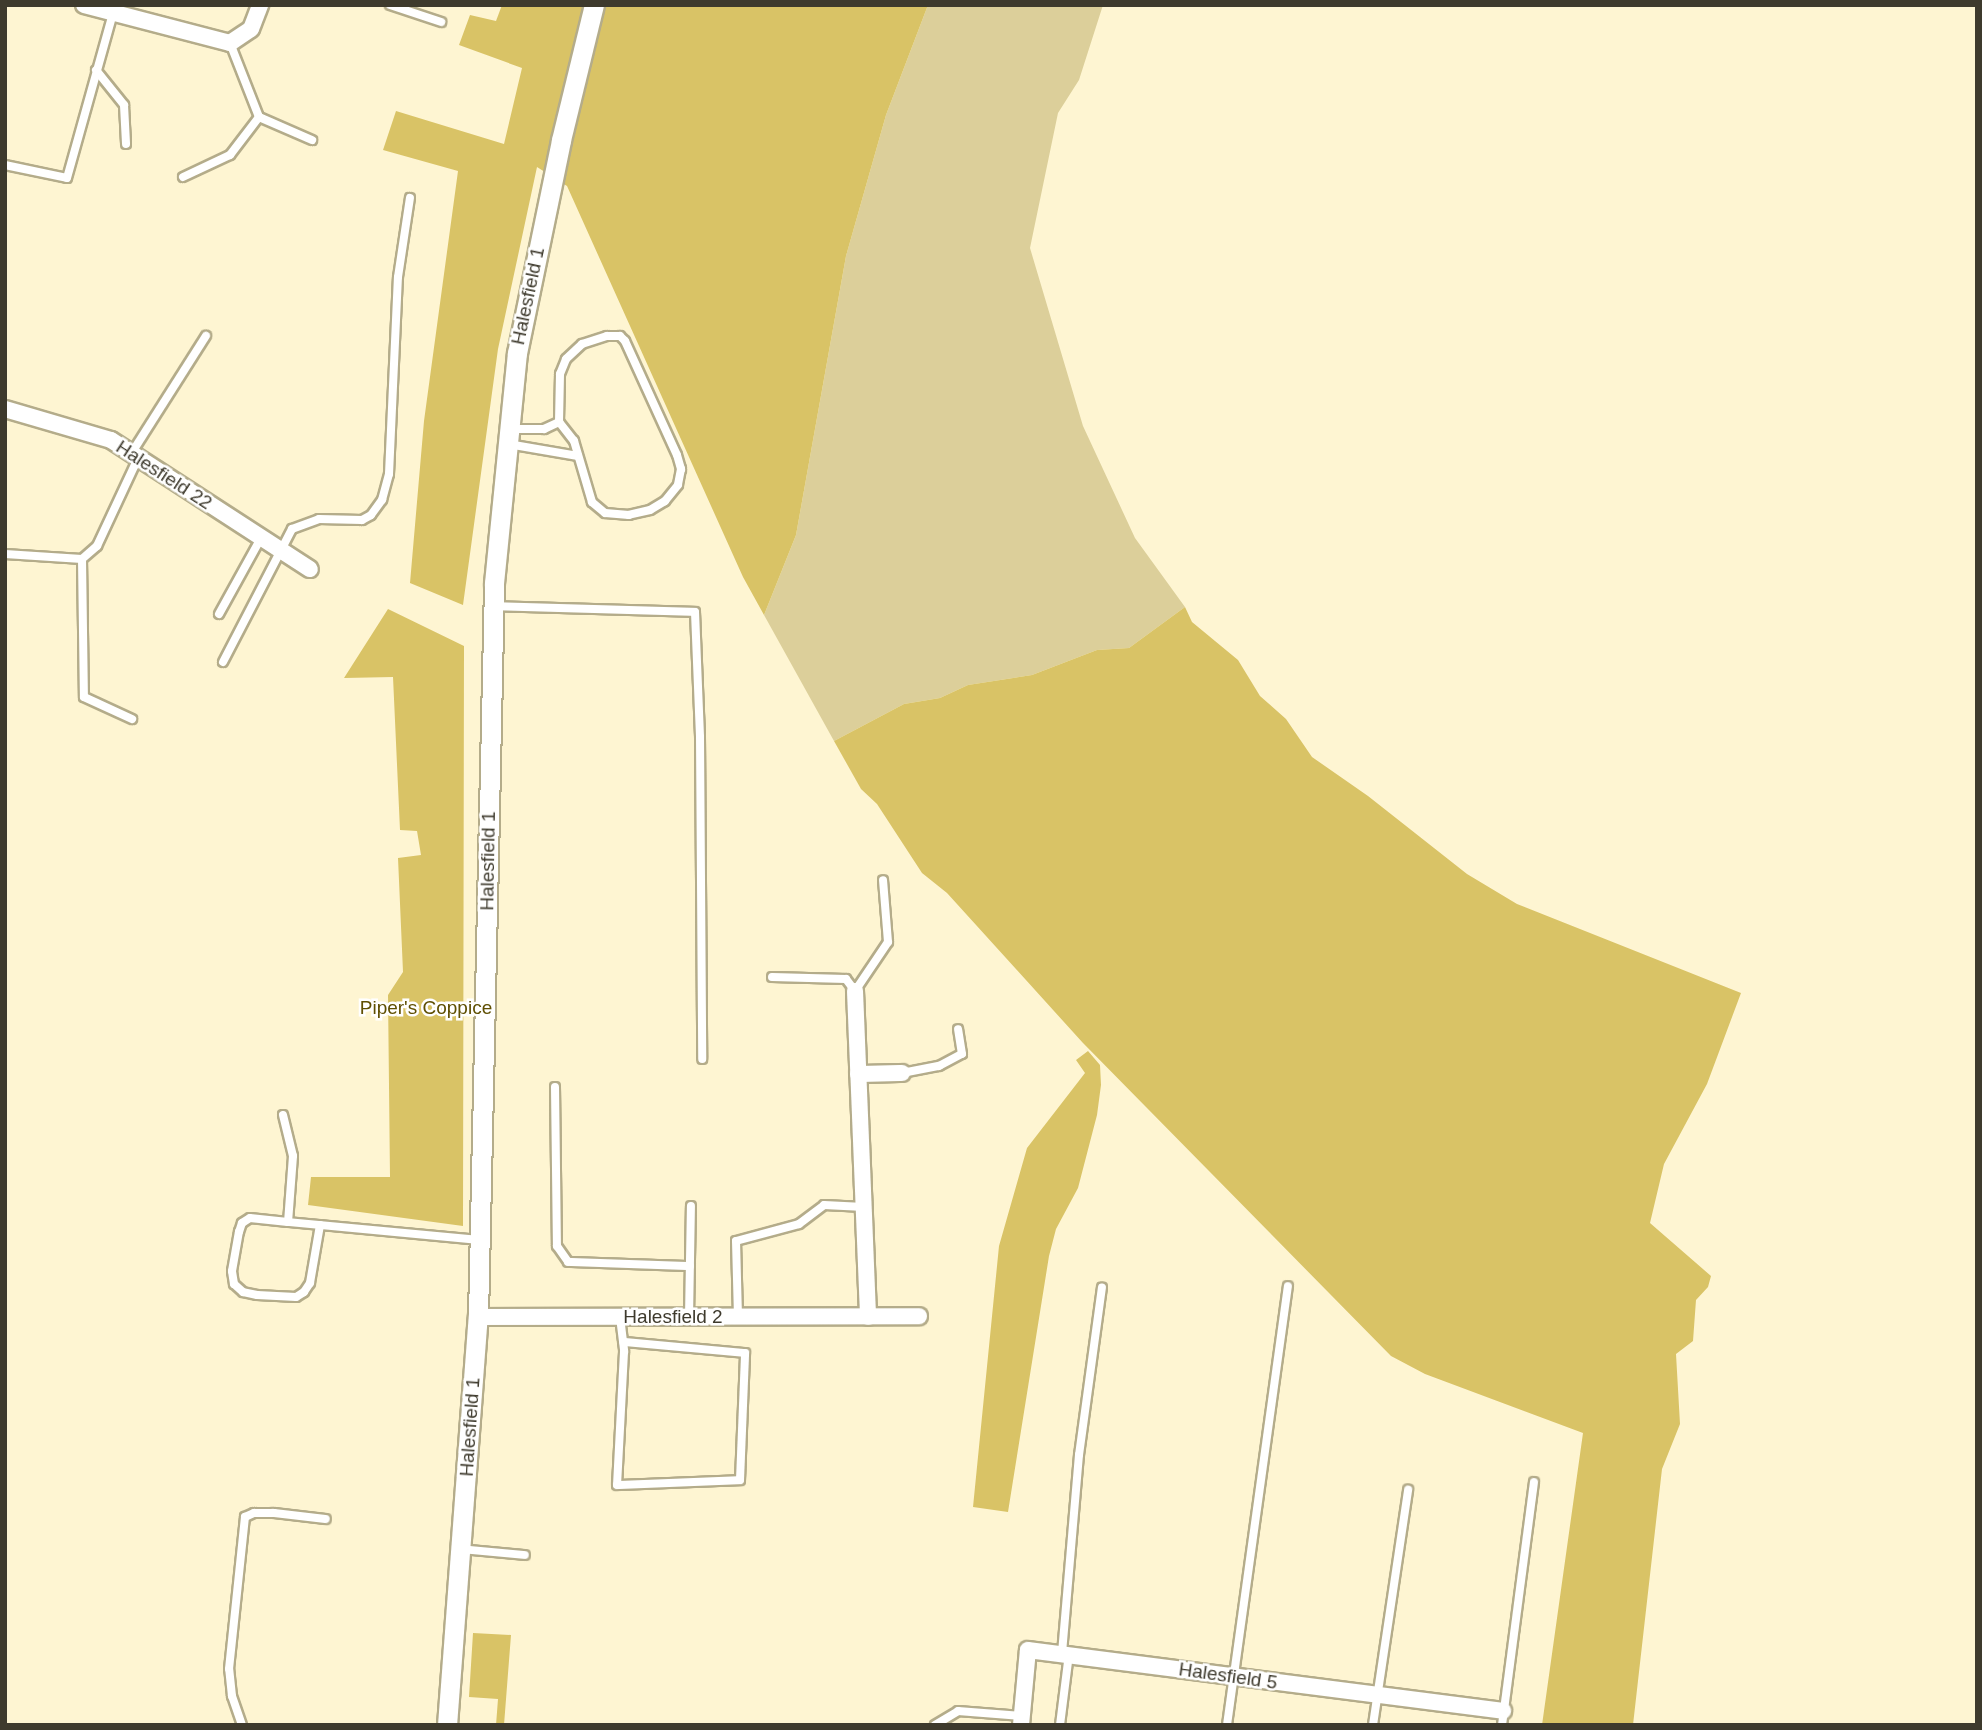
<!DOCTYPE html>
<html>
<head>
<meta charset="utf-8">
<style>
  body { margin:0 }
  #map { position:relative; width:1982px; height:1730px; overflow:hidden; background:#fef5d2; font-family:Helvetica,sans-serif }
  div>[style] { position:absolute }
  .green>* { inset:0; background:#dccf9a }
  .forest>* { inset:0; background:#d9c366 }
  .roads { filter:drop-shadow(2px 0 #b4ac8a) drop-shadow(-2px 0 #b4ac8a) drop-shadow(0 2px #b4ac8a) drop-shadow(0 -2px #b4ac8a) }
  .service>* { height:8px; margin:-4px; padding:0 4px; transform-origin:4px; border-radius:4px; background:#fff }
  .minor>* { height:16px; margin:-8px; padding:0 8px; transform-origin:8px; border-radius:8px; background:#fff }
  .tertiary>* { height:19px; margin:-9.5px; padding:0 9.5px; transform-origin:9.5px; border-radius:9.5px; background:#fff }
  span { translate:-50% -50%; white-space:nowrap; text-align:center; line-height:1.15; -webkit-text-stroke:5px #fff; paint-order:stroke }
  .street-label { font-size:19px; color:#3e3a2d }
  .park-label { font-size:19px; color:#5f4f02 }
  .frame { position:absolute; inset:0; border:7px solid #3e3a2d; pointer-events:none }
</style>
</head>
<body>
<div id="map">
  <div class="green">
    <i style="clip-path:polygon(928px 5px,1103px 5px,1079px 80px,1058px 113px,1030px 248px,1083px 426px,1135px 538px,1185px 607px,1129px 648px,1097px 650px,1032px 675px,968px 685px,940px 698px,904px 704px,834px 741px,764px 615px,796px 535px,846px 256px,886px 115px)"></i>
  </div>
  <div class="forest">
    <i style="clip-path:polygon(502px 5px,928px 5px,886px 115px,846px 256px,796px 535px,764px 615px,743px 577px,567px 186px,537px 167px,498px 349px,463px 605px,410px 583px,424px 421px,458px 171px,383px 150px,396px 111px,504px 144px,522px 68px,459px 45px,470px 15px,496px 21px)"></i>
    <i style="clip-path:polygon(1185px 607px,1192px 622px,1238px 660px,1260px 696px,1286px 719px,1312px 757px,1368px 796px,1467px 874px,1517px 904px,1741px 993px,1707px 1084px,1664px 1164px,1650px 1223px,1711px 1276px,1708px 1287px,1696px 1300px,1693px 1341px,1676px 1354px,1680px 1424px,1662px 1469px,1633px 1725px,1542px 1725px,1583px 1433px,1425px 1374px,1391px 1356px,1083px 1043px,947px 893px,922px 873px,877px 804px,861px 789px,834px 741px,904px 704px,940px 698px,968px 685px,1032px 675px,1097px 650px,1129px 648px)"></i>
    <i style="clip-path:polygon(388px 609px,464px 646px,463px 1226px,308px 1205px,311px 1177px,390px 1177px,388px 995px,403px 972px,398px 858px,421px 855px,417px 831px,400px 830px,393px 677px,344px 678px)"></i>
    <i style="clip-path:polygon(1088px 1051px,1100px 1065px,1101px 1085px,1097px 1115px,1078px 1188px,1056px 1229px,1049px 1256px,1008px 1512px,973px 1507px,999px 1246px,1027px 1148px,1085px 1073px,1076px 1060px)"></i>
    <i style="clip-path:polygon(473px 1633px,511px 1635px,504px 1725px,496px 1725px,498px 1699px,469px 1697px)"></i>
  </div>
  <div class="roads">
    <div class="service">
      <i style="left:390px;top:5px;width:54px;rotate:18.4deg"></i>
      <i style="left:230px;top:43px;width:79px;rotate:68.6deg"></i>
      <i style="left:259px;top:117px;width:58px;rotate:23.5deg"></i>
      <i style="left:96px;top:70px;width:45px;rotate:51.3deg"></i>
      <i style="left:124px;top:105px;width:39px;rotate:87deg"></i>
      <i style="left:5px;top:165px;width:63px;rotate:11.8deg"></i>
      <i style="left:67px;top:178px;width:171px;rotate:-74.4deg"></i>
      <i style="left:183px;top:177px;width:52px;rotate:-25.1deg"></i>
      <i style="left:230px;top:155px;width:48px;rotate:-52.7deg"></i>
      <i style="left:607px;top:336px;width:13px"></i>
      <i style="left:620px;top:336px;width:7px;rotate:45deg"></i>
      <i style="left:625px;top:341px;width:125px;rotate:65.5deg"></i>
      <i style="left:677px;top:455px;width:15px;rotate:74deg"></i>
      <i style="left:681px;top:469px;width:16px;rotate:101deg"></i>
      <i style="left:678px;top:485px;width:21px;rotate:129deg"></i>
      <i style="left:665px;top:501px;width:17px;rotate:149deg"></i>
      <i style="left:650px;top:510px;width:22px;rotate:167deg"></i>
      <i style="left:629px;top:515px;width:24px;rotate:-175deg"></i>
      <i style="left:605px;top:513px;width:17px;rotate:-140deg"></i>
      <i style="left:592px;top:502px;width:64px;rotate:-106.4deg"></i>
      <i style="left:574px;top:441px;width:24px;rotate:-128deg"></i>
      <i style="left:559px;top:422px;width:48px;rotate:-88.8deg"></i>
      <i style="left:560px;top:374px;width:16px;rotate:-68deg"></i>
      <i style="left:566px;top:359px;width:22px;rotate:-43deg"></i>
      <i style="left:582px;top:344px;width:26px;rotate:-18deg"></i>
      <i style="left:509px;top:429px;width:35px"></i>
      <i style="left:544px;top:429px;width:17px;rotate:-25deg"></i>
      <i style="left:508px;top:444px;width:71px;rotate:9.7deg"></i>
      <i style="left:131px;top:454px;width:140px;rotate:-57.6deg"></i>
      <i style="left:5px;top:554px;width:77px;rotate:3.7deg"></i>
      <i style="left:82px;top:559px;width:20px;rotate:-41deg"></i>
      <i style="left:97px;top:546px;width:97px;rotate:-65deg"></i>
      <i style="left:82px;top:559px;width:138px;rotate:89.2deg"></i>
      <i style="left:84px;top:697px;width:53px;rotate:24.6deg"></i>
      <i style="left:493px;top:606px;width:202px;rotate:1.7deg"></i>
      <i style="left:695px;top:612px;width:125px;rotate:87.7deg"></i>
      <i style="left:700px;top:737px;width:322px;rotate:89.6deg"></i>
      <i style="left:219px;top:614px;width:87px;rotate:-61.1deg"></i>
      <i style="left:223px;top:662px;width:150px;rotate:-62.6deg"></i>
      <i style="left:292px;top:529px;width:29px;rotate:-20deg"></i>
      <i style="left:319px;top:519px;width:43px;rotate:1.3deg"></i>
      <i style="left:362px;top:520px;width:10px;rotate:-29deg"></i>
      <i style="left:371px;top:515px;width:19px;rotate:-54deg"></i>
      <i style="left:382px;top:500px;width:27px;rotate:-75deg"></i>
      <i style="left:389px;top:474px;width:197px;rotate:-87.4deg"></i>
      <i style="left:398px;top:277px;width:80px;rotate:-81.4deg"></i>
      <i style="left:772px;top:977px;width:74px;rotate:1.5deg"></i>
      <i style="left:846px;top:979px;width:15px;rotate:53deg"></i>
      <i style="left:855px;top:991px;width:59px;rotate:-56deg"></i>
      <i style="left:888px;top:942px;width:62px;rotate:-94.6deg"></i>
      <i style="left:902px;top:1073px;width:38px;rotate:-11deg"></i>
      <i style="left:939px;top:1066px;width:26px;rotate:-28deg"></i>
      <i style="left:962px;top:1054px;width:25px;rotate:-99deg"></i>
      <i style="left:555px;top:1087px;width:159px;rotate:89.3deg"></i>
      <i style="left:557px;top:1246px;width:19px;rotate:55deg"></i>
      <i style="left:568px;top:1262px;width:122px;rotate:1.9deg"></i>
      <i style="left:283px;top:1115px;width:42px;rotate:76.3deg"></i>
      <i style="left:293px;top:1156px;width:66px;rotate:94.3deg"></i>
      <i style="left:320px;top:1225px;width:59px;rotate:99.8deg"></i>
      <i style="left:310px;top:1283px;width:11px;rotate:124deg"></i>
      <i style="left:304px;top:1292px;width:9px;rotate:148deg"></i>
      <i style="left:296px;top:1297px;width:39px;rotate:-177deg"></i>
      <i style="left:257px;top:1295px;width:14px;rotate:-168deg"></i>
      <i style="left:243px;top:1292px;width:12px;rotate:-138deg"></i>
      <i style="left:234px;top:1284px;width:13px;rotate:-99deg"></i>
      <i style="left:232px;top:1271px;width:40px;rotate:-80deg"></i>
      <i style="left:239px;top:1232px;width:9px;rotate:-72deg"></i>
      <i style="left:242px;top:1223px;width:9px;rotate:-32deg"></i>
      <i style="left:250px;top:1218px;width:38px;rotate:6deg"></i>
      <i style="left:288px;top:1222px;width:191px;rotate:5.4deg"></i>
      <i style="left:620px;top:1317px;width:35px;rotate:83deg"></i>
      <i style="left:624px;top:1352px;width:133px;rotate:93deg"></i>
      <i style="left:617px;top:1485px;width:123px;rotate:-2.3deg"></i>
      <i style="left:740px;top:1480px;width:127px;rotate:-87.7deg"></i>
      <i style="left:745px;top:1353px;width:122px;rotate:-174.8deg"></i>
      <i style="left:689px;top:1317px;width:111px;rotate:-89deg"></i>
      <i style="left:738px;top:1317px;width:76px;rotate:-91.5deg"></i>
      <i style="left:736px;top:1241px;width:65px;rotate:-15.1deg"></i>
      <i style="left:799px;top:1224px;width:31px;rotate:-37deg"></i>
      <i style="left:824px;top:1205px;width:40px;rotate:2.9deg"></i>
      <i style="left:460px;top:1549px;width:65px;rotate:5.3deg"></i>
      <i style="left:1062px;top:1653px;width:199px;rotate:-85.1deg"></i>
      <i style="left:1079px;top:1455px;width:169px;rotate:-82.2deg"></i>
      <i style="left:242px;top:1725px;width:31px;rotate:-109deg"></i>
      <i style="left:232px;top:1696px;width:27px;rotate:-96deg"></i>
      <i style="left:229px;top:1669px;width:153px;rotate:-84deg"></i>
      <i style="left:245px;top:1517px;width:10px;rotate:-24deg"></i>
      <i style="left:254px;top:1513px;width:20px"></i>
      <i style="left:274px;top:1513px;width:52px;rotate:6.6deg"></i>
      <i style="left:935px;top:1725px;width:27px;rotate:-31deg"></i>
      <i style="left:958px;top:1711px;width:64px;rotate:4.5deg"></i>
      <i style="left:1060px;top:1725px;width:72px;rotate:-82.8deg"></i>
      <i style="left:1227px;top:1725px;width:443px;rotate:-82.1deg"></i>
      <i style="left:1373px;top:1725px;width:238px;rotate:-81.5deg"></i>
      <i style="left:1502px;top:1725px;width:245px;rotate:-82.5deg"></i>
    </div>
    <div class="minor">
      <i style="left:84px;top:5px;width:151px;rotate:14.6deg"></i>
      <i style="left:230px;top:43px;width:25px;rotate:-34deg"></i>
      <i style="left:251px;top:29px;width:26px;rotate:-69deg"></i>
      <i style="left:5px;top:409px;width:110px;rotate:16.3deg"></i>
      <i style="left:111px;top:440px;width:237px;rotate:33deg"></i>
      <i style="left:855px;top:991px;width:326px;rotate:87.7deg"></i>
      <i style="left:858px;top:1074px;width:44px;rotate:-1.3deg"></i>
      <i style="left:478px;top:1317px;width:441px;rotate:-0.1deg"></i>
      <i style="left:1021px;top:1725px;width:75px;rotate:-84.7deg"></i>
      <i style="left:1028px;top:1650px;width:479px;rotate:7.3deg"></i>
    </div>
    <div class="tertiary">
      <i style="left:447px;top:1725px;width:409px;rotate:-85.7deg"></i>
      <i style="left:478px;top:1317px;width:734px;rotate:-88.75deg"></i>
      <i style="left:494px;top:583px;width:231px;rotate:-84.3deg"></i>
      <i style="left:517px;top:353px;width:217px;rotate:-78.3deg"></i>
      <i style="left:561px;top:140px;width:139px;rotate:-76.3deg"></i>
    </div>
  </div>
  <div class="street-label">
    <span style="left:528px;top:296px;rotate:-78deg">Halesfield 1</span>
    <span style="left:164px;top:475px;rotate:33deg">Halesfield 22</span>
    <span style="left:488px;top:861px;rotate:-89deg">Halesfield 1</span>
    <span style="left:673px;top:1317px">Halesfield 2</span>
    <span style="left:470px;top:1427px;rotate:-86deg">Halesfield 1</span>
    <span style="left:1228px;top:1676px;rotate:8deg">Halesfield 5</span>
  </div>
  <div class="park-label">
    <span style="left:426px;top:1008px">Piper's Coppice</span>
  </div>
  <div class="frame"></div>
</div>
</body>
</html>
